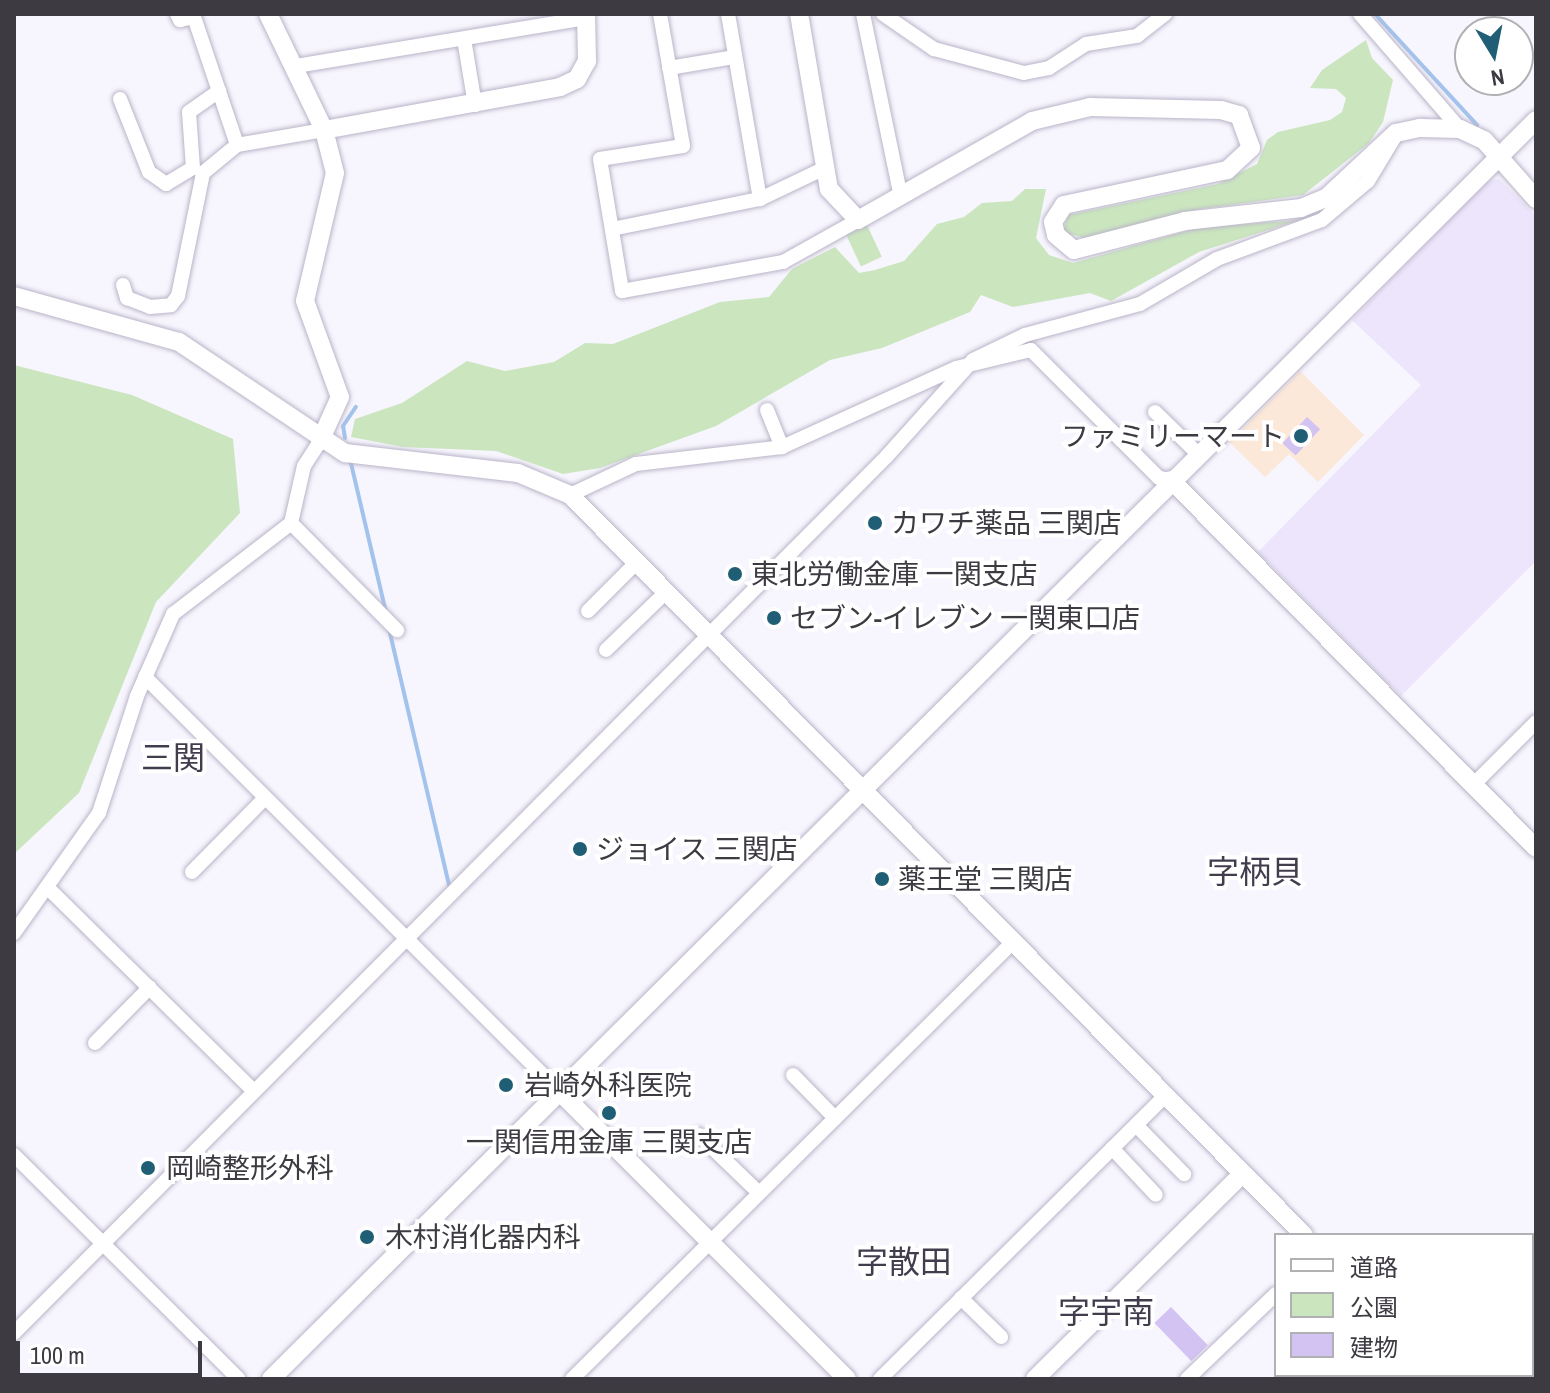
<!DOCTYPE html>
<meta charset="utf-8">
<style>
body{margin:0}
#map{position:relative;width:1550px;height:1393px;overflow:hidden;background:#f7f5fd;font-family:"Archivo Narrow","Noto Sans JP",sans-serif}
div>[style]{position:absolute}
.commercial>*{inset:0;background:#fce8d9}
.built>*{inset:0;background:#ece5fb}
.green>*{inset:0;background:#cbe6bf;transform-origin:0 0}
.stream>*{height:4px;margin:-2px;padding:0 2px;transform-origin:2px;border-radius:2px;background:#a4c3ec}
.building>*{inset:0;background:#d3c3f3;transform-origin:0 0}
.roads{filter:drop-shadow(0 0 2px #bab4c8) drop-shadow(0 0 2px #bab4c8)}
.minor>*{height:14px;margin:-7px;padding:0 7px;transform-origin:7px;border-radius:7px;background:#fff}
.tertiary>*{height:18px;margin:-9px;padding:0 9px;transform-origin:9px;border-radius:9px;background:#fff}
.dots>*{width:22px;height:22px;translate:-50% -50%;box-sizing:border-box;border:4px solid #fff;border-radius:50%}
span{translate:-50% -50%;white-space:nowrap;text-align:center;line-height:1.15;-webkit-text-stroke:8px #fff;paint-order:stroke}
.poi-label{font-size:28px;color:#3d3a42}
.right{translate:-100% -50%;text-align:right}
.left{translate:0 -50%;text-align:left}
.quarter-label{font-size:32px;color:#423d4d}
.frame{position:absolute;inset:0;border:16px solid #3d3a42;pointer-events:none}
.legend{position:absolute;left:1274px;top:1233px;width:260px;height:144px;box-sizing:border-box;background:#fff;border:2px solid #b1b0b3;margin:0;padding:10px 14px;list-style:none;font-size:24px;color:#3d3a42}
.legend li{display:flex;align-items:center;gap:16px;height:40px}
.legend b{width:40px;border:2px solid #b1b0b3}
.north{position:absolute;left:1454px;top:16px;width:80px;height:80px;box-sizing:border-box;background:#fff;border:2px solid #b1b0b3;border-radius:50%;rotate:170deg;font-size:22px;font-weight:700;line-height:32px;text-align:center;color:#3d3a42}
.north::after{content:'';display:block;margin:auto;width:28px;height:36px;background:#1f5e74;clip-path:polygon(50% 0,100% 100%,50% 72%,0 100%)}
.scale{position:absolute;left:16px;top:1341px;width:186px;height:36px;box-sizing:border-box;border:4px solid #3d3a42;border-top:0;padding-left:10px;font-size:24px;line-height:28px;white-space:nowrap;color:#3d3a42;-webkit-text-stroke:6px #fff;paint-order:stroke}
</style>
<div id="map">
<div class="commercial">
<div style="clip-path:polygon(1300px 371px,1364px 435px,1318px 482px,1289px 454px,1265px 477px,1229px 442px)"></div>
</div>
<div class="built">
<div style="clip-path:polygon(1499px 179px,1536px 216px,1536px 561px,1401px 696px,1258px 552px,1421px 385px,1352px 320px,1486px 182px)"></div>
</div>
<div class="green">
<div style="clip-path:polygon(1366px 40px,1372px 58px,1393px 80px,1383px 122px,1369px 143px,1303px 195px,1195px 210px,1084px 238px,1063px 232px,1068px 215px,1218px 184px,1257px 164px,1267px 140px,1278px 132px,1330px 120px,1342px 112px,1346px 98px,1336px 89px,1310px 88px,1322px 70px)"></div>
<div style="clip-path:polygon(1025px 189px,1046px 189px,1036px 238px,1049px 255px,1073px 263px,1197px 228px,1299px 220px,1199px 252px,1111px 301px,1090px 293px,1013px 307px,981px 295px,970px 312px,882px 348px,830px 360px,716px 426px,600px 468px,563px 474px,496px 451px,403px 447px,351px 437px,355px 419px,402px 403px,467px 361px,505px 371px,554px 362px,585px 343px,613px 344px,720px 302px,769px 297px,792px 269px,835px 247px,859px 273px,875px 270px,904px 261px,937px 224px,964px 217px,982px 203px,1012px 201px)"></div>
<div style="left:867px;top:225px;width:35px;height:23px;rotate:65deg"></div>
<div style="clip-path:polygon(14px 365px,132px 395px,233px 439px,240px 513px,156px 602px,79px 793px,14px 854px)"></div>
</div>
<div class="stream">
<div style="left:1375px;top:14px;width:151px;rotate:47.4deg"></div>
<div style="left:345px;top:438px;width:12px;rotate:-99deg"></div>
<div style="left:343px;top:426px;width:23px;rotate:-56deg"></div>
<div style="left:350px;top:459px;width:158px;rotate:76.8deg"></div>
<div style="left:389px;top:629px;width:267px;rotate:76.8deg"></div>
</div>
<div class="building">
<div style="left:1307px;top:417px;width:18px;height:36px;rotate:43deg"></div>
<div style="left:1171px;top:1307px;width:53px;height:23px;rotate:46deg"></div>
</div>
<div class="roads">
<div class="minor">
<div style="left:177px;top:14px;width:7px;rotate:63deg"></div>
<div style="left:180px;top:20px;width:14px;rotate:-12deg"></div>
<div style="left:193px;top:14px;width:138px;rotate:71.4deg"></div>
<div style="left:237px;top:145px;width:88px;rotate:-9.8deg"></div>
<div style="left:660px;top:14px;width:134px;rotate:80.1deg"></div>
<div style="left:683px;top:146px;width:84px;rotate:171.1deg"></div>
<div style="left:600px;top:159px;width:134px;rotate:80.5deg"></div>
<div style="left:622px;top:291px;width:164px;rotate:-10.2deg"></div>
<div style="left:783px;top:262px;width:86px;rotate:-29.2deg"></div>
<div style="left:728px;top:14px;width:188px;rotate:80.2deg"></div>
<div style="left:863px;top:14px;width:187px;rotate:78.3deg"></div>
<div style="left:883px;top:14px;width:62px;rotate:34.5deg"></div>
<div style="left:934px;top:49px;width:93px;rotate:14.9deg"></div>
<div style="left:1024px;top:73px;width:25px;rotate:-11deg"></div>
<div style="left:1049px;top:68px;width:44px;rotate:-33deg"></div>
<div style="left:1086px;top:44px;width:52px;rotate:-8.9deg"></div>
<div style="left:1137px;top:36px;width:36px;rotate:-38deg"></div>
<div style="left:1360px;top:14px;width:152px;rotate:49deg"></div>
<div style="left:464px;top:39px;width:67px;rotate:80.5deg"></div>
<div style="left:296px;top:66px;width:294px;rotate:-9.4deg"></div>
<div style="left:669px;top:68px;width:67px;rotate:-9.5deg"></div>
<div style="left:120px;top:99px;width:79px;rotate:68.3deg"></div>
<div style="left:149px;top:172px;width:21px;rotate:35deg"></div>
<div style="left:166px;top:184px;width:31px;rotate:-31deg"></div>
<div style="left:193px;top:168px;width:56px;rotate:-94.1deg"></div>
<div style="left:189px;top:112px;width:37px;rotate:-35deg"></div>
<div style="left:612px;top:229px;width:151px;rotate:-11.5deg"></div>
<div style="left:760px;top:199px;width:72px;rotate:-25.5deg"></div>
<div style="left:123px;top:285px;width:14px;rotate:73deg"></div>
<div style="left:127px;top:298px;width:25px;rotate:21deg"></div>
<div style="left:150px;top:307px;width:21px;rotate:-5deg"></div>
<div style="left:171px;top:305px;width:11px;rotate:-52deg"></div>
<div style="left:178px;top:296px;width:126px;rotate:-78.5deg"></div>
<div style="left:203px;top:173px;width:44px;rotate:-39.5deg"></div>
<div style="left:767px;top:410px;width:40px;rotate:68deg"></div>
<div style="left:1155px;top:412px;width:59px;rotate:44.3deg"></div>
<div style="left:570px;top:495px;width:73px;rotate:-25.2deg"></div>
<div style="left:636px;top:464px;width:147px;rotate:-6.6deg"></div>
<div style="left:782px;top:447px;width:191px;rotate:-24.4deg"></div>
<div style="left:956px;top:368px;width:77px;rotate:-13.5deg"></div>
<div style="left:1031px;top:350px;width:181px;rotate:45deg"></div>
<div style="left:1159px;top:478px;width:12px;rotate:9deg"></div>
<div style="left:291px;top:523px;width:151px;rotate:45.3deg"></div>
<div style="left:588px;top:611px;width:71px;rotate:-45deg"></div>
<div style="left:606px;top:650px;width:85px;rotate:-44deg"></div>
<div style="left:145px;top:677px;width:587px;rotate:45deg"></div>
<div style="left:1473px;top:785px;width:89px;rotate:-45deg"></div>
<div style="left:192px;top:872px;width:104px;rotate:-45.4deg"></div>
<div style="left:48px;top:888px;width:289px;rotate:44.6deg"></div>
<div style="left:14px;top:933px;width:147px;rotate:-54.7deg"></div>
<div style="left:99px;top:813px;width:123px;rotate:-72deg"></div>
<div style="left:137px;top:696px;width:90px;rotate:-66.3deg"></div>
<div style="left:173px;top:614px;width:149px;rotate:-37.6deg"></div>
<div style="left:291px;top:523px;width:58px;rotate:-77.2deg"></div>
<div style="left:304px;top:466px;width:30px;rotate:-57deg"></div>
<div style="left:95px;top:1043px;width:78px;rotate:-45.5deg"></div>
<div style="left:793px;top:1075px;width:60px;rotate:45.7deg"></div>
<div style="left:1136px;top:1125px;width:69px;rotate:45.6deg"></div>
<div style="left:699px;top:1135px;width:83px;rotate:44deg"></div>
<div style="left:1112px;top:1148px;width:64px;rotate:46.9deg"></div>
<div style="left:14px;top:1155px;width:317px;rotate:44.9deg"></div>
<div style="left:961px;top:1298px;width:56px;rotate:44.3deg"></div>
<div style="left:14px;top:1333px;width:1237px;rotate:-45.13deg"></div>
<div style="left:887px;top:456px;width:129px;rotate:-48.1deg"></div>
<div style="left:973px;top:360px;width:58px;rotate:-25.7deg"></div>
<div style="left:1025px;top:335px;width:119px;rotate:-15.1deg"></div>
<div style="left:1140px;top:304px;width:89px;rotate:-30.3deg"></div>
<div style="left:1217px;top:259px;width:112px;rotate:-20.4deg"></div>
<div style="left:1322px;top:220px;width:60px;rotate:-40.3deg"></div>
<div style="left:1368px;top:181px;width:50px;rotate:-58.8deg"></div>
<div style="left:572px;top:1379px;width:619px;rotate:-44.74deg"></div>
<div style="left:880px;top:1379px;width:402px;rotate:-44.8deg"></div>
<div style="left:1187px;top:1379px;width:123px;rotate:-43.7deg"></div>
</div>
<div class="tertiary">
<div style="left:268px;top:14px;width:129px;rotate:64.2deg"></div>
<div style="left:324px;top:130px;width:44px;rotate:75.7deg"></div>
<div style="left:335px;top:173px;width:131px;rotate:103.2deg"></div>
<div style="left:305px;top:301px;width:102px;rotate:70deg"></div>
<div style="left:340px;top:397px;width:48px;rotate:114.4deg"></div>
<div style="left:799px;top:14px;width:178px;rotate:80.3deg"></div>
<div style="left:829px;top:189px;width:42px;rotate:46.9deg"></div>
<div style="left:858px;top:220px;width:200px;rotate:-29.6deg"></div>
<div style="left:1032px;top:121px;width:60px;rotate:-13.6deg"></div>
<div style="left:1090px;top:107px;width:131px;rotate:1.3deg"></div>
<div style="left:1221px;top:110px;width:19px;rotate:16deg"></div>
<div style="left:1239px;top:115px;width:35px;rotate:70deg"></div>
<div style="left:1251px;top:148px;width:33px;rotate:137deg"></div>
<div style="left:1227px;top:170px;width:167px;rotate:167.9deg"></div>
<div style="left:1064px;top:205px;width:20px;rotate:123deg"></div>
<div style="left:1053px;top:222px;width:13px;rotate:77deg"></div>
<div style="left:1056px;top:235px;width:23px;rotate:40deg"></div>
<div style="left:1074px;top:250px;width:115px;rotate:-14.6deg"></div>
<div style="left:1185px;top:221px;width:117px;rotate:-6.4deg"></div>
<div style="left:1301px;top:208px;width:27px;rotate:-22deg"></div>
<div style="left:1326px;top:198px;width:96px;rotate:-42.9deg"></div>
<div style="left:1396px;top:133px;width:25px;rotate:-12deg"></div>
<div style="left:1420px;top:128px;width:40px;rotate:1.4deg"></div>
<div style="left:1460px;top:129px;width:26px;rotate:25deg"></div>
<div style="left:1484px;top:140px;width:79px;rotate:48.6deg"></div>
<div style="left:324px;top:130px;width:240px;rotate:-10.3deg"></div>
<div style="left:560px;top:87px;width:19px;rotate:-25deg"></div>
<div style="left:577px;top:79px;width:21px;rotate:-61deg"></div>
<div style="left:587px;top:61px;width:47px;rotate:-91.2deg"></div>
<div style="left:14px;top:296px;width:171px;rotate:15.6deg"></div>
<div style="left:179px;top:342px;width:200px;rotate:33.8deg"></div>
<div style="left:345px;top:453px;width:174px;rotate:6.6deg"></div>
<div style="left:518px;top:473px;width:56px;rotate:22.9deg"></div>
<div style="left:570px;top:495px;width:1042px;rotate:45.23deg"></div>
<div style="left:1171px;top:480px;width:518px;rotate:45.23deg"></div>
<div style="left:560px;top:1092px;width:406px;rotate:45deg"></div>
<div style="left:1532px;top:1354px;width:6px;rotate:-51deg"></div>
<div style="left:1445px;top:1375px;width:6px;rotate:45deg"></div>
<div style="left:271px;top:1379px;width:1785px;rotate:-44.86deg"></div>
<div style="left:1035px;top:1379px;width:291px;rotate:-44.7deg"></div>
<div style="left:1507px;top:1379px;width:6px;rotate:-45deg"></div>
</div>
</div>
<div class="dots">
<div style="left:1301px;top:436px;background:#1f5e74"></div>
<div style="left:875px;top:523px;background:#1f5e74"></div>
<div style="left:735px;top:574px;background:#1f5e74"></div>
<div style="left:774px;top:618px;background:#1f5e74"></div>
<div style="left:580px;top:849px;background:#1f5e74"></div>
<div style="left:882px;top:879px;background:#1f5e74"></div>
<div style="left:506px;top:1085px;background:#1f5e74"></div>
<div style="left:609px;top:1113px;background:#1f5e74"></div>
<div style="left:148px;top:1168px;background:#1f5e74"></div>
<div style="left:367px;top:1237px;background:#1f5e74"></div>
</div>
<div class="poi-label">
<span class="right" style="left:1285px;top:436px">ファミリーマート</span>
<span class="left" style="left:891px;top:523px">カワチ薬品 三関店</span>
<span class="left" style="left:751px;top:574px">東北労働金庫 一関支店</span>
<span class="left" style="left:790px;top:618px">セブン-イレブン 一関東口店</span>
<span class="left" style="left:596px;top:849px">ジョイス 三関店</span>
<span class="left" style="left:898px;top:879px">薬王堂 三関店</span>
<span class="left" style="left:524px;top:1085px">岩崎外科医院</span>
<span style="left:609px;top:1142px">一関信用金庫 三関支店</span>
<span class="left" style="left:166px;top:1168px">岡崎整形外科</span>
<span class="left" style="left:385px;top:1237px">木村消化器内科</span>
</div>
<div class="quarter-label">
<span style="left:173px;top:758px">三関</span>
<span style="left:1255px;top:872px">字柄貝</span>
<span style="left:904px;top:1262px">字散田</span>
<span style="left:1106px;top:1312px">字宇南</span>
</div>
<div class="frame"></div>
<ul class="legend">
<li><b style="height:10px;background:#fff"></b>道路</li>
<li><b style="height:22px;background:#cbe6bf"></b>公園</li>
<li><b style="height:22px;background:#d3c3f3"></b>建物</li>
</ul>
<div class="north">N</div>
<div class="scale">100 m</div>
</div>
